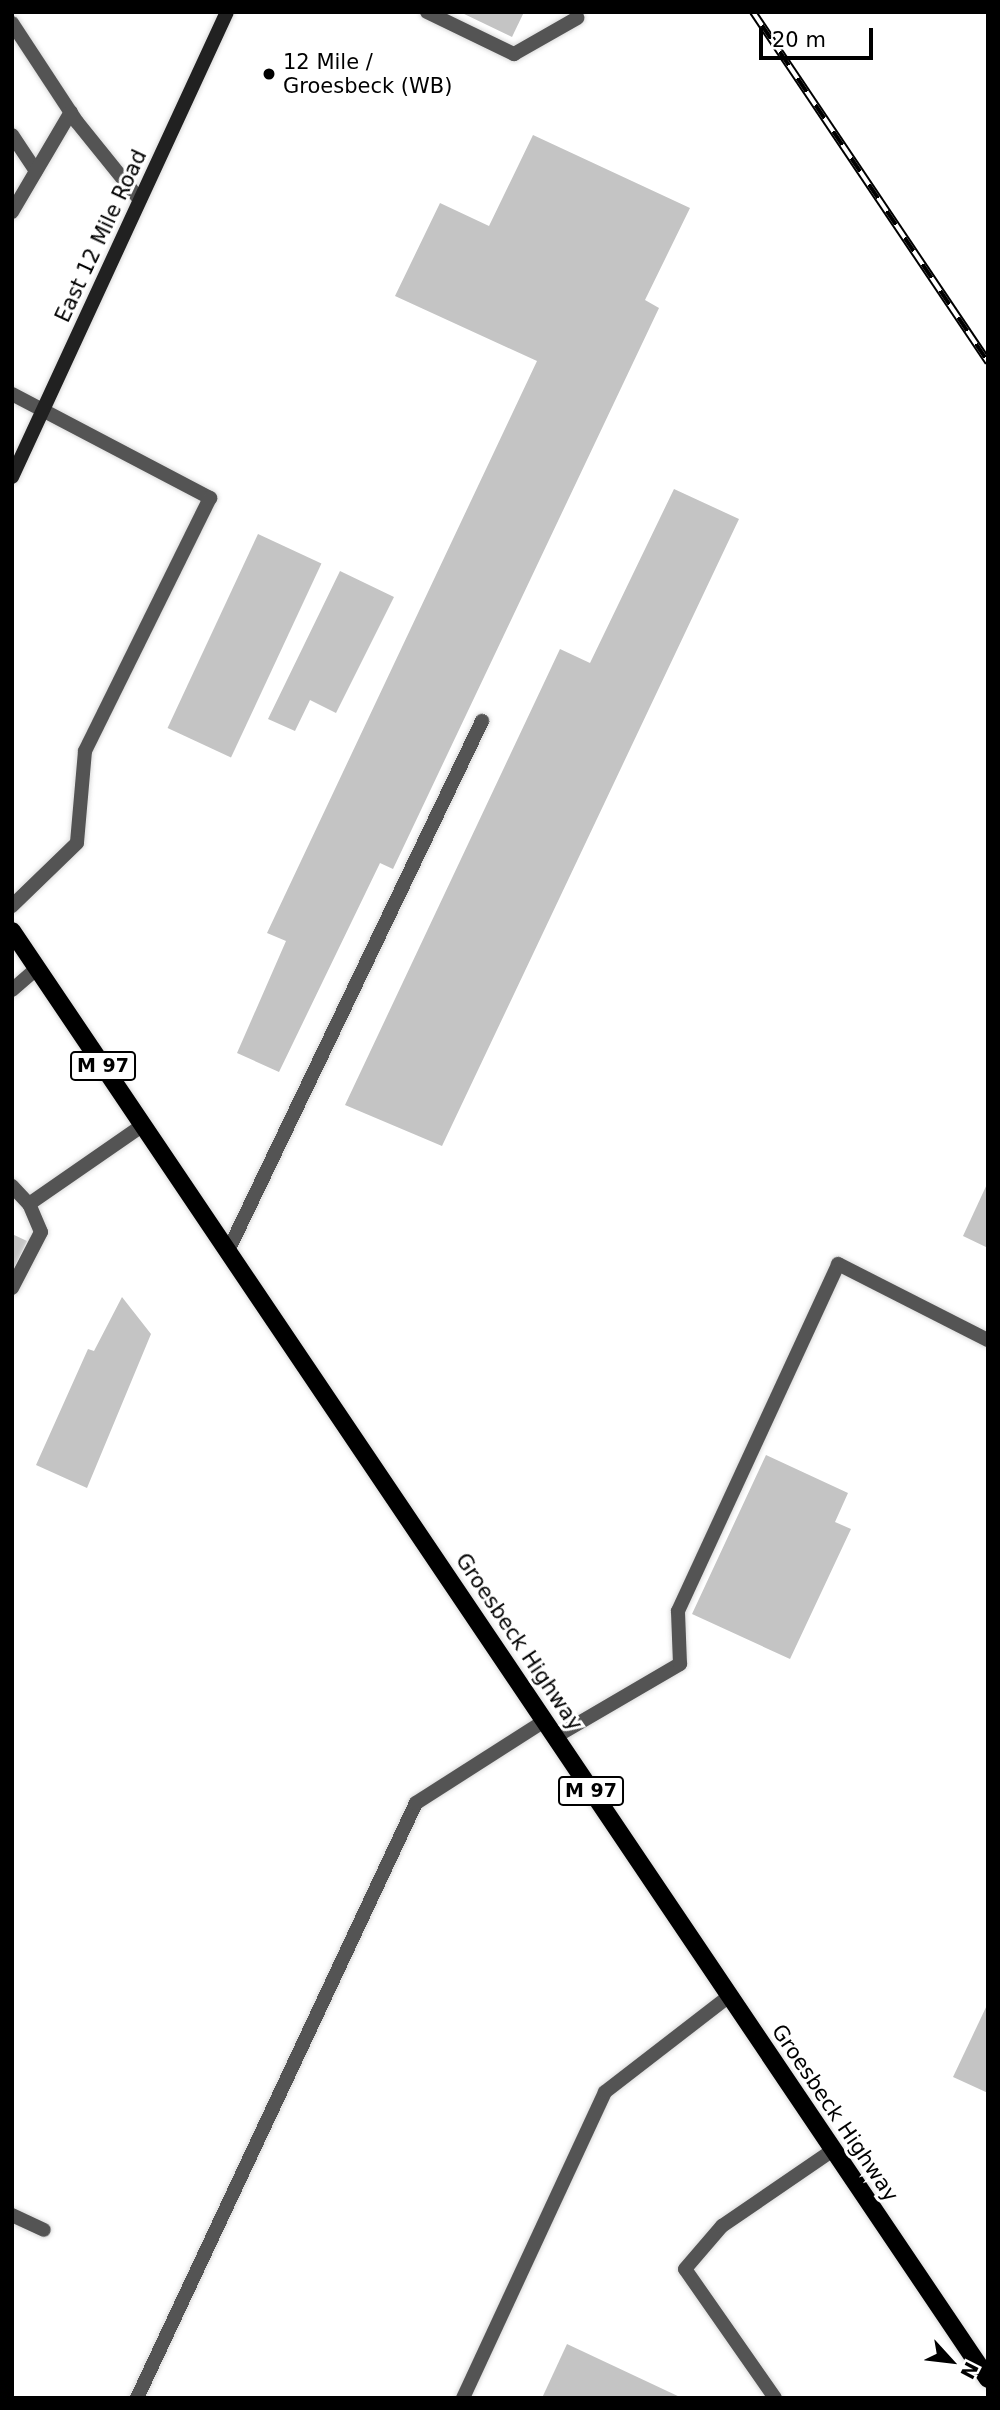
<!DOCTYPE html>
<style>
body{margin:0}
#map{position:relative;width:1000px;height:2410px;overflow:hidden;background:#fff;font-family:"DejaVu Sans",sans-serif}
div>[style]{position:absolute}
.building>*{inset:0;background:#c4c4c4;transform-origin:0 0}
.roads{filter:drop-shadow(0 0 2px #dbdbdb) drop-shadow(0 0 2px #dbdbdb)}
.service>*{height:14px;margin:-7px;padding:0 7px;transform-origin:7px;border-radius:7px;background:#545454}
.secondary>*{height:14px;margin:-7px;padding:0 7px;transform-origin:7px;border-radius:7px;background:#212121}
.primary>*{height:18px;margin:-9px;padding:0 9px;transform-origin:9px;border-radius:9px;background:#000}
.rail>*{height:8px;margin-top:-4px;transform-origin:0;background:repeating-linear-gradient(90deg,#fff 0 16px,#000 0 32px);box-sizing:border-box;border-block:2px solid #000}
.dots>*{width:19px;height:19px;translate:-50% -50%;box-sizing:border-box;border:4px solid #fff;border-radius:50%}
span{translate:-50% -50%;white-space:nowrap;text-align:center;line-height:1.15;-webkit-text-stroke:6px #fff;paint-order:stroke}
.shield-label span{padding:2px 5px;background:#fff;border:2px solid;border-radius:5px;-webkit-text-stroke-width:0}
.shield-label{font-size:19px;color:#000;font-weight:700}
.poi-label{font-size:21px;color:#000}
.left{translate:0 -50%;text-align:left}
.street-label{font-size:21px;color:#000}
.frame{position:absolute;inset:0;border:14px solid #000;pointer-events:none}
.north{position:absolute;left:916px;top:2326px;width:70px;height:70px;-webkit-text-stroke:5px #fff;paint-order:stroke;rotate:117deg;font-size:19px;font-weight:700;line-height:28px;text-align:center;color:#000}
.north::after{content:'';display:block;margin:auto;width:24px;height:32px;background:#000;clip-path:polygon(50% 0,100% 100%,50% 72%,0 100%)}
.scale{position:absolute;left:759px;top:28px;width:114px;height:32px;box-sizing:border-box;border:4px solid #000;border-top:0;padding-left:9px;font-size:21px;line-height:24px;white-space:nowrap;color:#000;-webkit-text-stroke:5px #fff;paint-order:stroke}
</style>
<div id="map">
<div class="building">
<div style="clip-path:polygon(460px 12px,524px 12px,512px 37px)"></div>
<div style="clip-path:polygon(533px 135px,690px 208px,645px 300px,659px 308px,393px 869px,380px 863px,279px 1072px,237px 1053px,286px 941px,267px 933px,537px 361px,395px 296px,440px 203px,489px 226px)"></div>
<div style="clip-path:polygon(674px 489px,739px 519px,442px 1146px,345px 1105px,560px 649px,590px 663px)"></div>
<div style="left:258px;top:534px;width:70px;height:214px;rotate:25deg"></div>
<div style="clip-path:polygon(340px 571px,394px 597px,336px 713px,310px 700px,295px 731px,268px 719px)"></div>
<div style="clip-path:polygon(988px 1182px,988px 1248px,963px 1236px)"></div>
<div style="clip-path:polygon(12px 1234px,27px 1241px,12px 1272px)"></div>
<div style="clip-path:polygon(122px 1297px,151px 1334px,87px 1488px,36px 1465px,88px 1349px,94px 1351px)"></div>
<div style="clip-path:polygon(766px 1455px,848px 1493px,835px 1522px,851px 1529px,790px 1659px,692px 1614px)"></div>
<div style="clip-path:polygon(988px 2003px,988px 2093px,953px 2077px)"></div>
<div style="clip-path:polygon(567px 2344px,682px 2398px,542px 2398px)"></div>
</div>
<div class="roads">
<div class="service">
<div style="left:427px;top:12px;width:97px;rotate:25.8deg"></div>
<div style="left:514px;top:54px;width:73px;rotate:-29.7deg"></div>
<div style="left:12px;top:23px;width:118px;rotate:56.7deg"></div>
<div style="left:77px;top:122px;width:100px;rotate:51.1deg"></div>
<div style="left:12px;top:135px;width:43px;rotate:56.3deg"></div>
<div style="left:12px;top:212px;width:116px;rotate:-59.5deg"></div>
<div style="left:12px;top:394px;width:224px;rotate:27.7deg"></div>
<div style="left:210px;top:498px;width:282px;rotate:116.3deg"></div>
<div style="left:85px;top:751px;width:92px;rotate:95deg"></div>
<div style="left:77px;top:843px;width:91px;rotate:135.9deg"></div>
<div style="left:12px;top:990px;width:33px;rotate:-41deg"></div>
<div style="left:12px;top:1186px;width:25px;rotate:47deg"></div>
<div style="left:29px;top:1204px;width:139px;rotate:-34.7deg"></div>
<div style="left:228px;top:1251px;width:588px;rotate:-64.39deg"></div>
<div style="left:12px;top:1288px;width:63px;rotate:-62.6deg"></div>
<div style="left:41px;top:1232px;width:30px;rotate:-113deg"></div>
<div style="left:555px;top:1737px;width:145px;rotate:-30.3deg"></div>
<div style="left:680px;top:1664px;width:53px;rotate:-92.2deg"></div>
<div style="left:678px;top:1611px;width:382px;rotate:-65.2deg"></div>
<div style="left:838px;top:1264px;width:168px;rotate:26.9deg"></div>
<div style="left:12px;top:2215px;width:35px;rotate:25deg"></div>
<div style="left:137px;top:2398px;width:657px;rotate:-64.88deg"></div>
<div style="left:416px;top:1803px;width:152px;rotate:-32.6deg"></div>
<div style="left:463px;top:2398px;width:337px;rotate:-65.1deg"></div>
<div style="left:605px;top:2092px;width:157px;rotate:-37.7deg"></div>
<div style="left:775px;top:2398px;width:157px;rotate:-124.9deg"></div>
<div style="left:685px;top:2269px;width:57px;rotate:-49.3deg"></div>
<div style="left:722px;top:2226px;width:135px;rotate:-34.4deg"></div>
</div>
<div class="secondary">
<div style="left:12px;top:477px;width:512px;rotate:-65.19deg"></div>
</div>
<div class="primary">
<div style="left:12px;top:931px;width:1746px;rotate:56.02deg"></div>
</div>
</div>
<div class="rail">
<div style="left:753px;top:12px;width:422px;rotate:56.1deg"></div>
</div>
<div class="dots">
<div style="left:269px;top:74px;background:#000"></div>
</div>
<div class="shield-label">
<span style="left:103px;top:1066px">M 97</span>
<span style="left:591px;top:1791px">M 97</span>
</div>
<div class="poi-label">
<span class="left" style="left:283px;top:74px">12 Mile /<br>Groesbeck (WB)</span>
</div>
<div class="street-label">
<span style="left:101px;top:236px;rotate:-65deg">East 12 Mile Road</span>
<span style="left:519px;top:1642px;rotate:56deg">Groesbeck Highway</span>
<span style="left:835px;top:2113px;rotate:56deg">Groesbeck Highway</span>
</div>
<div class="frame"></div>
<div class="north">N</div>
<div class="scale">20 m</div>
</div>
